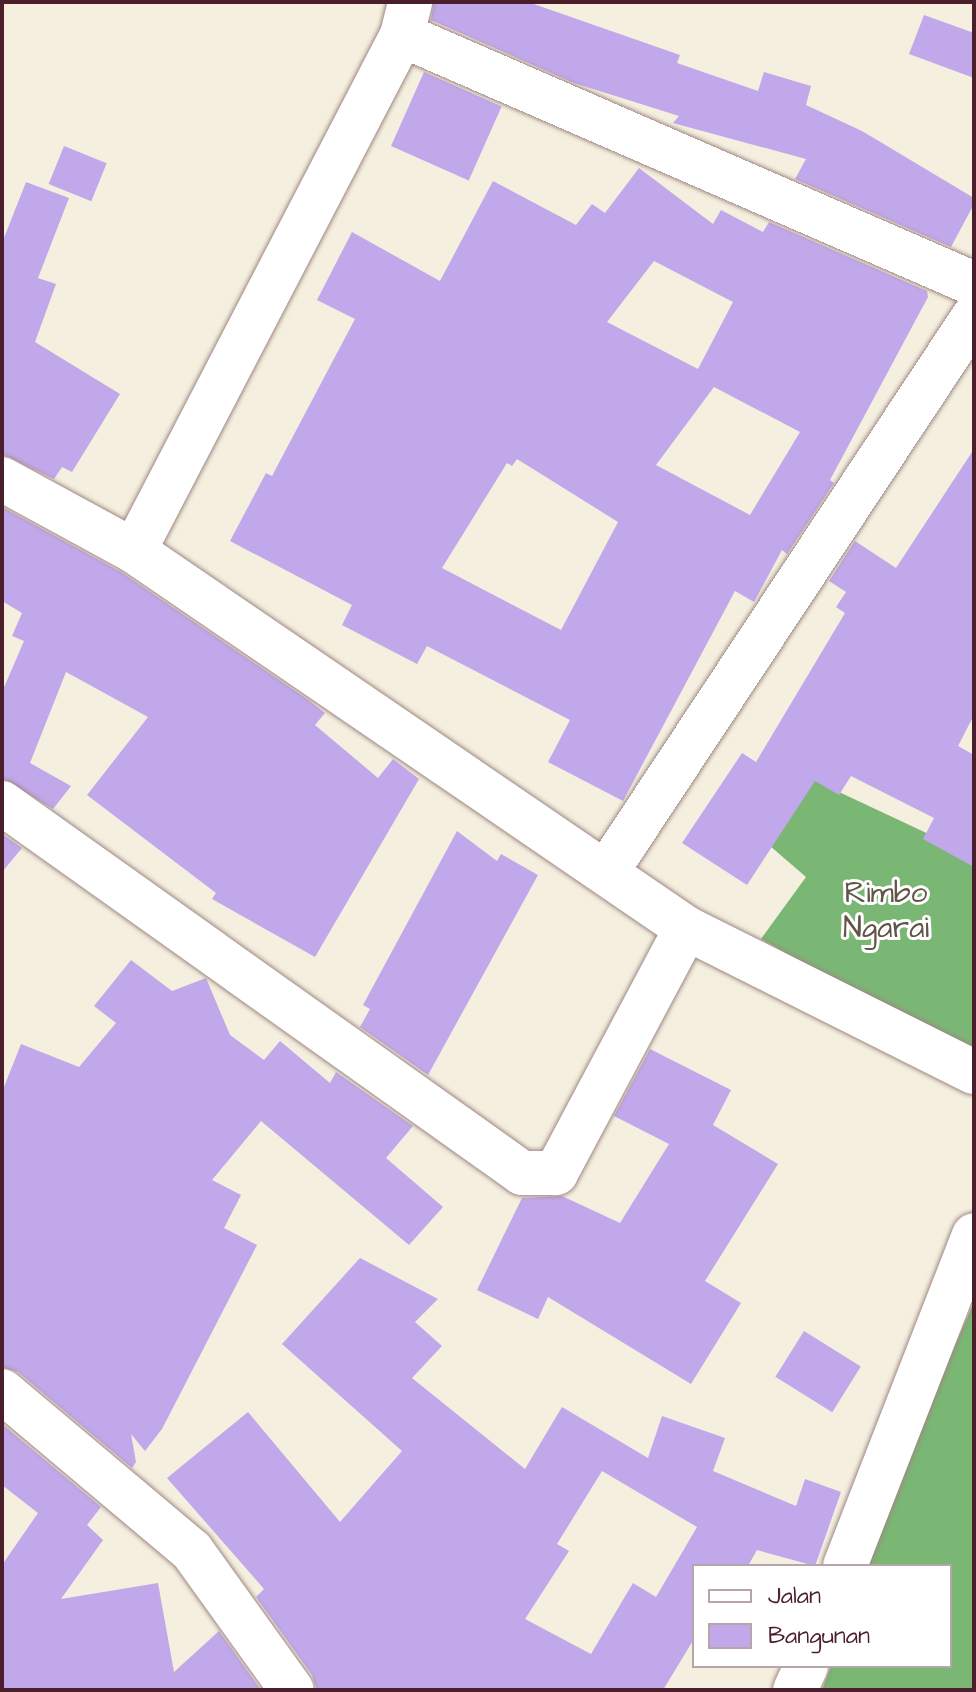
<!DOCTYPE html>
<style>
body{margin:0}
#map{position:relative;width:976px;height:1692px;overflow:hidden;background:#f4efde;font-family:"Architects Daughter",sans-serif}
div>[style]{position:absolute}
.forest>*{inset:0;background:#7ab674}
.building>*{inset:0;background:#c1a8ea;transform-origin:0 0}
.roads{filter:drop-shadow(0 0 2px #9f8784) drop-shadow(0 0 2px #9f8784)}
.minor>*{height:44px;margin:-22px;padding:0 22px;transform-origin:22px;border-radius:22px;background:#fff}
span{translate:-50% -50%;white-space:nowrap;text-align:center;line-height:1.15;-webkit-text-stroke:6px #fff;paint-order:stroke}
.park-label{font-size:30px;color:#625547}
.frame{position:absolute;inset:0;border:4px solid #4a1f2b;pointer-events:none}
.legend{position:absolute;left:692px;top:1564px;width:260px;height:104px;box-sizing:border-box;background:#fff;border:2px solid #b7a5aa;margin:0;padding:10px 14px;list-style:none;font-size:24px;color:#4a1f2b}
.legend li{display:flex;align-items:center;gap:16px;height:40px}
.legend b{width:40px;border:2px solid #b7a5aa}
</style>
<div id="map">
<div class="forest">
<div style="clip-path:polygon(807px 777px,935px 837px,974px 778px,974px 1059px,761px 939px,806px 877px,762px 839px)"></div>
<div style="clip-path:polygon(974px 1302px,974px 1690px,822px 1690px,831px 1666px,950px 1666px,950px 1566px,858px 1566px)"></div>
</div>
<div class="building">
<div style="clip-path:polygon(434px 2px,528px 2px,680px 55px,677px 63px,758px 91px,764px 72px,811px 86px,806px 105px,862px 131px,974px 198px,974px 204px,951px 247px,795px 179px,806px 159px,673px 123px,679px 116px,574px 83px,431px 20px)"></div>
<div style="clip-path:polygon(924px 15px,974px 33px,974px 78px,909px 54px)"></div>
<div style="left:424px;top:72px;width:85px;height:81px;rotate:24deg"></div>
<div style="left:64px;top:146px;width:46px;height:41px;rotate:22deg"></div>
<div style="clip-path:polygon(evenodd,639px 168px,713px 224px,721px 210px,763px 232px,769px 222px,927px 291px,928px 297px,830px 480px,834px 483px,787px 554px,782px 550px,754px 602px,735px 591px,623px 801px,548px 762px,570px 720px,427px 646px,417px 664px,342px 625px,352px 605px,230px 541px,266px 473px,272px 476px,355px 319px,317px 300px,352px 232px,440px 281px,493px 181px,576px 225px,592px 204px,605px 213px,639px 168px,654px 261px,733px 302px,698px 369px,607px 322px,654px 261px,639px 168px,714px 387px,800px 432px,750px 515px,656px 465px,714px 387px,639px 168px,517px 459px,618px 522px,561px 630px,442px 568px,507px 463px,512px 466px,517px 459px)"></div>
<div style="clip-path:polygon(26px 182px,69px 198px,38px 278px,56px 284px,35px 342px,120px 394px,72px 472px,62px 467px,54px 479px,2px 454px,2px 243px)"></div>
<div style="clip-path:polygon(974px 449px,974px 715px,958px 746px,974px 755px,974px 867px,923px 839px,934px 818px,851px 776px,839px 795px,815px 781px,747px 885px,682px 843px,742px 753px,756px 762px,845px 613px,836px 607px,846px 592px,829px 581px,855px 541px,896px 568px)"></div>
<div style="clip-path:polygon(2px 507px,121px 572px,307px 699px,325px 713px,315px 725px,378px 778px,393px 759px,419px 779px,315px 957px,212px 899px,216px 893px,87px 795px,148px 717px,66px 672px,30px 763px,71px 786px,53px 809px,2px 778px,2px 692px,24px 641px,12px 636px,22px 613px,2px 601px)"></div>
<div style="clip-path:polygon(457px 831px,497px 861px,501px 854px,538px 875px,428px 1075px,360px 1027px,370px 1009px,363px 1005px)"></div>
<div style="clip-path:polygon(2px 834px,22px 848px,2px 872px)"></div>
<div style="clip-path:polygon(131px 960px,172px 991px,206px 978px,230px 1035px,264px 1060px,280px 1041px,330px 1083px,336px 1072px,413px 1126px,386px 1158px,443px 1207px,409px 1245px,261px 1121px,212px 1180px,241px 1195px,224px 1228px,257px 1245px,162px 1429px,145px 1451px,131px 1434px,136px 1462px,132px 1468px,18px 1372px,2px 1367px,2px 1092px,21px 1044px,79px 1067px,116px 1023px,94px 1006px)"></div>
<div style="clip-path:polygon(650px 1049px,731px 1090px,713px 1125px,778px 1164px,705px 1281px,741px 1303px,691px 1384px,548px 1297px,538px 1319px,477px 1290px,522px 1198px,562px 1196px,620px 1223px,669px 1144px,614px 1116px)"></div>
<div style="clip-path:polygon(evenodd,360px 1258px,438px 1299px,415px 1322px,442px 1346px,412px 1378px,525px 1469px,562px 1407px,648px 1458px,662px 1416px,725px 1438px,713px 1471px,796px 1506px,805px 1479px,841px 1492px,815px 1566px,757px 1550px,748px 1566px,694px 1566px,694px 1639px,663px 1690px,317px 1690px,312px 1675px,256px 1597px,264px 1589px,167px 1478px,248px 1412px,340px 1522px,402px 1451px,282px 1344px,360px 1258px,602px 1471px,697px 1527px,656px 1597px,633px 1583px,591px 1654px,525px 1619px,569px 1551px,557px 1544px,602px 1471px)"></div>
<div style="left:804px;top:1331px;width:67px;height:54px;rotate:32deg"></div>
<div style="clip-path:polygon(2px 1424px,101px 1507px,87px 1525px,103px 1540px,61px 1599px,158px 1583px,174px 1672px,219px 1631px,261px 1690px,2px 1690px,2px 1565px,38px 1513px,2px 1485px)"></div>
</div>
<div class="roads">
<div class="minor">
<div style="left:402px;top:35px;width:624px;rotate:23.52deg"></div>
<div style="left:2px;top:479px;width:150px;rotate:28.6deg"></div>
<div style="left:134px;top:551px;width:668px;rotate:34.33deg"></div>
<div style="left:686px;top:928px;width:322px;rotate:26.6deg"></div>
<div style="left:134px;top:551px;width:581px;rotate:-62.55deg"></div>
<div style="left:402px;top:35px;width:34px;rotate:-76deg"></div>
<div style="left:2px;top:803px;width:638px;rotate:35.43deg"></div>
<div style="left:522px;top:1173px;width:34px"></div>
<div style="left:556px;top:1173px;width:277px;rotate:-62deg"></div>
<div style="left:607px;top:871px;width:665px;rotate:-56.52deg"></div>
<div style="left:2px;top:1391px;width:248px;rotate:40.1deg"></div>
<div style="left:192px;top:1551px;width:171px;rotate:54.3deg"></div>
<div style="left:845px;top:1566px;width:355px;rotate:-68.7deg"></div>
<div style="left:795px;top:1690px;width:26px;rotate:-65deg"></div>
</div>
</div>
<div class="park-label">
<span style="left:886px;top:910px">Rimbo<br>Ngarai</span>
</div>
<div class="frame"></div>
<ul class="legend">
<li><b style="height:10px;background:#fff"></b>Jalan</li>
<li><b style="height:22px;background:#c1a8ea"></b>Bangunan</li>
</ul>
</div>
